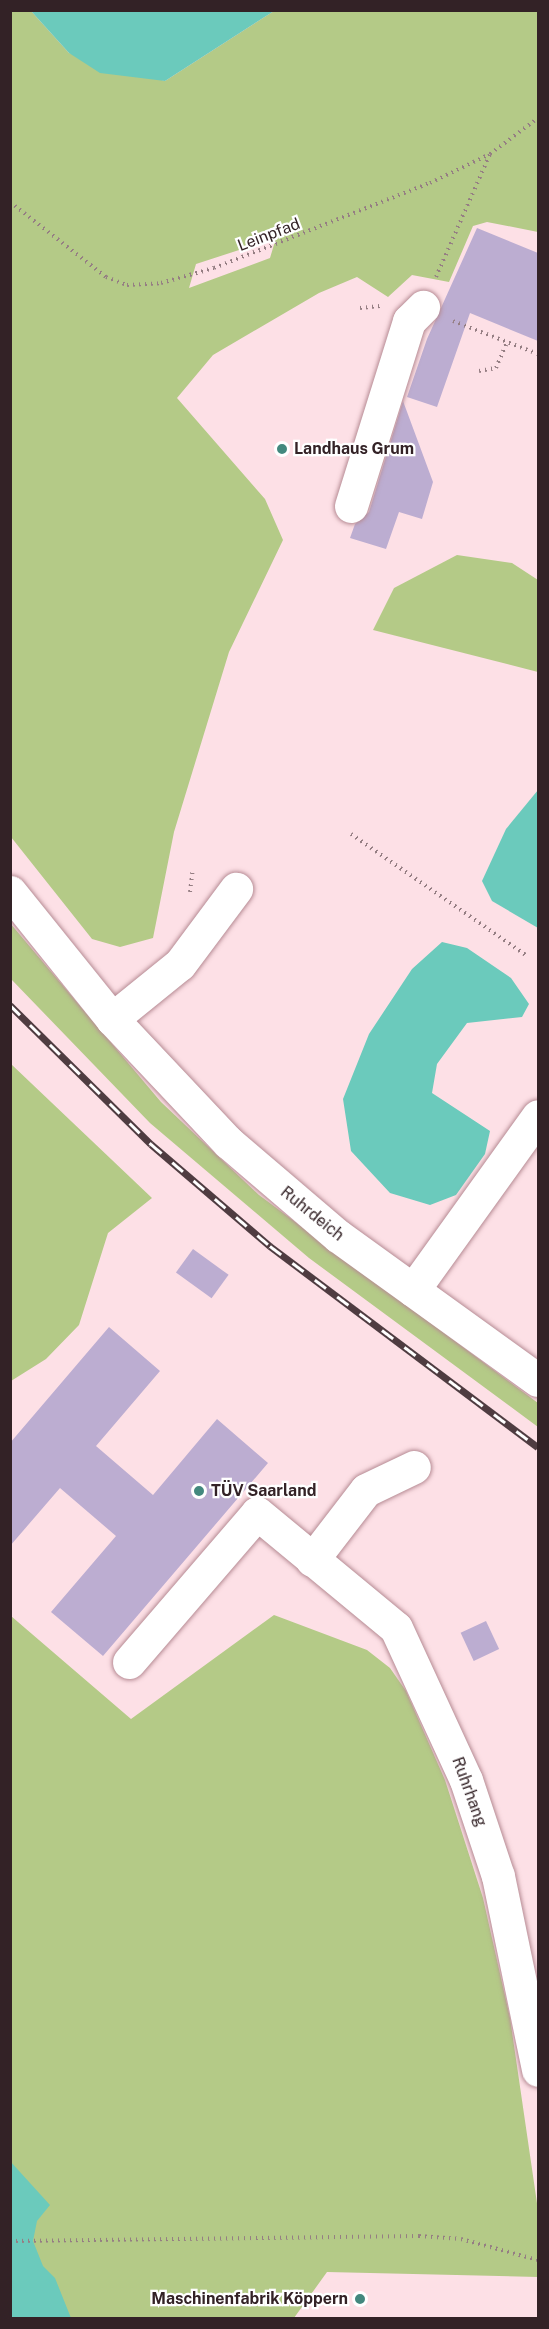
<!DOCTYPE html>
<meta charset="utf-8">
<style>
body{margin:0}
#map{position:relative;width:549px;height:2329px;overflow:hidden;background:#fde0e6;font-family:"Public Sans",sans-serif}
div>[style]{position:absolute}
.green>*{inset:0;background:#b4ca87}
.water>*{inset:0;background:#6bcabc}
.building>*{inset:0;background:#bcadd1;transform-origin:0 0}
.path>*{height:4px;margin-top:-2px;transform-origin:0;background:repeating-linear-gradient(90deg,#957e83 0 1.5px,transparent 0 6px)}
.roads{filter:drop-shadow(0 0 2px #b68b94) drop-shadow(0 0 2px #b68b94)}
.minor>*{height:33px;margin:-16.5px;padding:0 16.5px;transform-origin:16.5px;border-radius:16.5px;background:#fff}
.rail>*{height:7px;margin-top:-3.5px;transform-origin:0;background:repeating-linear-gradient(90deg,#fff 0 14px,#4f3c41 0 28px);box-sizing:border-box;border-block:2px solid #4f3c41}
.dots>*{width:16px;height:16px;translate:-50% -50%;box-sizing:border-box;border:3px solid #fff;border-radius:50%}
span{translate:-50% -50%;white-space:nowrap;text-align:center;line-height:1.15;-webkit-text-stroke:4.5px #fff;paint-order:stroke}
.street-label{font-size:16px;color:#332226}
.poi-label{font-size:16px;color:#332226;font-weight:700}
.left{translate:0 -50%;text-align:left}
.right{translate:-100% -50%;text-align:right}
.frame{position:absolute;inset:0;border:12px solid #332226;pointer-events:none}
</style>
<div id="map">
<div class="green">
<div style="clip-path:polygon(evenodd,11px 11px,31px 11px,69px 53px,165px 81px,274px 11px,538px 11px,538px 232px,487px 222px,473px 226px,449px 282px,412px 275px,388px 297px,357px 277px,319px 293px,213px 355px,177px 398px,265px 499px,283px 540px,229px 652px,174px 832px,153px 938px,120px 947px,92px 939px,11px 837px,11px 11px,276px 238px,270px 258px,189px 288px,196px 264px,276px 238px)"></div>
<div style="clip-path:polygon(457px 555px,512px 563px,538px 580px,538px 672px,373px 630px,394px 588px)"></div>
<div style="clip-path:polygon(10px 923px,161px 1102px,259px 1195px,538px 1403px,538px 1427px,309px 1258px,150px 1123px,11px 979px)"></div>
<div style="clip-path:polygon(11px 1064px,152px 1198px,108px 1233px,79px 1325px,46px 1359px,11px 1381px)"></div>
<div style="clip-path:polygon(274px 1615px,367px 1650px,390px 1668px,406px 1691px,445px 1780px,483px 1898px,510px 2018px,538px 2210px,538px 2277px,327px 2272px,294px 2318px,11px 2318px,11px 1616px,131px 1719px)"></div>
</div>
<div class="water">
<div style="clip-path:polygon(31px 11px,274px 11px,165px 81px,100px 73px,69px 53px)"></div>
<div style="clip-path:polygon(538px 790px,538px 928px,492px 901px,482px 881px,506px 829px)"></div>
<div style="clip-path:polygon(442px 942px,467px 948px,511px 978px,529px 1004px,522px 1017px,467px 1023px,437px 1064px,432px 1093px,490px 1131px,485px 1154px,456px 1195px,430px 1205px,390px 1193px,351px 1151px,343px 1099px,369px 1034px,412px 969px)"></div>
<div style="clip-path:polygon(10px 2161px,50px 2205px,37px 2221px,33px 2241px,43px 2266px,55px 2278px,71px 2318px,11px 2318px)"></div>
</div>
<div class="building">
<div style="clip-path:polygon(477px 228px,538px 253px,538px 341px,470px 313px,437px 407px,407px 397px,427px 339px)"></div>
<div style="clip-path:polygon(403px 401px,433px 482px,422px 519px,399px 512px,386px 549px,350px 538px,355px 524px,369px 512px)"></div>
<div style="left:193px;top:1249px;width:44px;height:29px;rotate:36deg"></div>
<div style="clip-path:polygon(109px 1327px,160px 1371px,96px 1446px,153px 1495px,217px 1419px,268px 1463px,103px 1656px,51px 1612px,116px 1536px,60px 1488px,10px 1546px,10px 1443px)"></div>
<div style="left:486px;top:1621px;width:31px;height:28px;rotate:65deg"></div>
</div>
<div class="path">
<div style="left:10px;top:202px;width:122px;rotate:38deg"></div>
<div style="left:106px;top:277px;width:22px;rotate:21deg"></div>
<div style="left:127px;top:285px;width:34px;rotate:-3deg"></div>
<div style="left:161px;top:283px;width:55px;rotate:-15.8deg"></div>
<div style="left:214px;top:268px;width:232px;rotate:-21.5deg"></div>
<div style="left:430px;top:183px;width:67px;rotate:-25.8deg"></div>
<div style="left:490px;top:154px;width:60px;rotate:-36.9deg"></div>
<div style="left:436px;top:277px;width:134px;rotate:-66.3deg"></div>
<div style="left:360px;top:308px;width:20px;rotate:-6deg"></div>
<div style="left:453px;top:321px;width:91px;rotate:21.2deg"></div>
<div style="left:479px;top:371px;width:17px;rotate:-10deg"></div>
<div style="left:496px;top:368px;width:28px;rotate:-67deg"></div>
<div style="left:351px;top:834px;width:213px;rotate:34.7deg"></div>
<div style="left:190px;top:892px;width:23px;rotate:-83deg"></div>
<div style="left:10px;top:2241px;width:409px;rotate:-0.7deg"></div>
<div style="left:419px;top:2236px;width:42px;rotate:4.1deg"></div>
<div style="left:461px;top:2239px;width:80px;rotate:15.3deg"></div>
</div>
<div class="roads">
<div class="minor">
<div style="left:351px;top:506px;width:194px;rotate:-72.6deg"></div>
<div style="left:409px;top:321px;width:20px;rotate:-45deg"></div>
<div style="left:10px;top:892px;width:163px;rotate:51.2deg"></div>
<div style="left:112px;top:1019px;width:170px;rotate:46.7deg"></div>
<div style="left:229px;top:1143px;width:143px;rotate:40.5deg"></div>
<div style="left:338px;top:1236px;width:246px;rotate:35.8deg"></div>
<div style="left:112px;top:1019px;width:87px;rotate:-39deg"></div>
<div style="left:180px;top:964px;width:94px;rotate:-53.3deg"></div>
<div style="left:413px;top:1290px;width:214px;rotate:-54.3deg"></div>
<div style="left:312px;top:1560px;width:88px;rotate:-52.4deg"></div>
<div style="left:366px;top:1490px;width:53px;rotate:-25.6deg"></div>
<div style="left:129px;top:1662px;width:196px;rotate:-49.3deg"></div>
<div style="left:257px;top:1513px;width:180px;rotate:39.6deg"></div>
<div style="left:396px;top:1628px;width:167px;rotate:65.3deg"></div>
<div style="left:466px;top:1780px;width:101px;rotate:71.6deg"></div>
<div style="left:498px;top:1876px;width:198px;rotate:78.3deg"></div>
</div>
</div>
<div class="rail">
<div style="left:10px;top:1005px;width:198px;rotate:44.6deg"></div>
<div style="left:151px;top:1144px;width:157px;rotate:40.6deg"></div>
<div style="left:270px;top:1246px;width:335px;rotate:36.9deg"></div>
</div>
<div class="dots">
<div style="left:282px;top:449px;background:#43887e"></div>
<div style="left:199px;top:1491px;background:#43887e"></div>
<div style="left:360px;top:2299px;background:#43887e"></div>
</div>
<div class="street-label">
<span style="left:269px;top:235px;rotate:-21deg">Leinpfad</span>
<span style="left:312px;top:1214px;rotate:39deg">Ruhrdeich</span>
<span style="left:469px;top:1792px;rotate:70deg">Ruhrhang</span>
</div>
<div class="poi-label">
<span class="left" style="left:294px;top:449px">Landhaus Grum</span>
<span class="left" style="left:211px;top:1491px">TÜV Saarland</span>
<span class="right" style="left:348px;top:2299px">Maschinenfabrik Köppern</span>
</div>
<div class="frame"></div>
</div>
